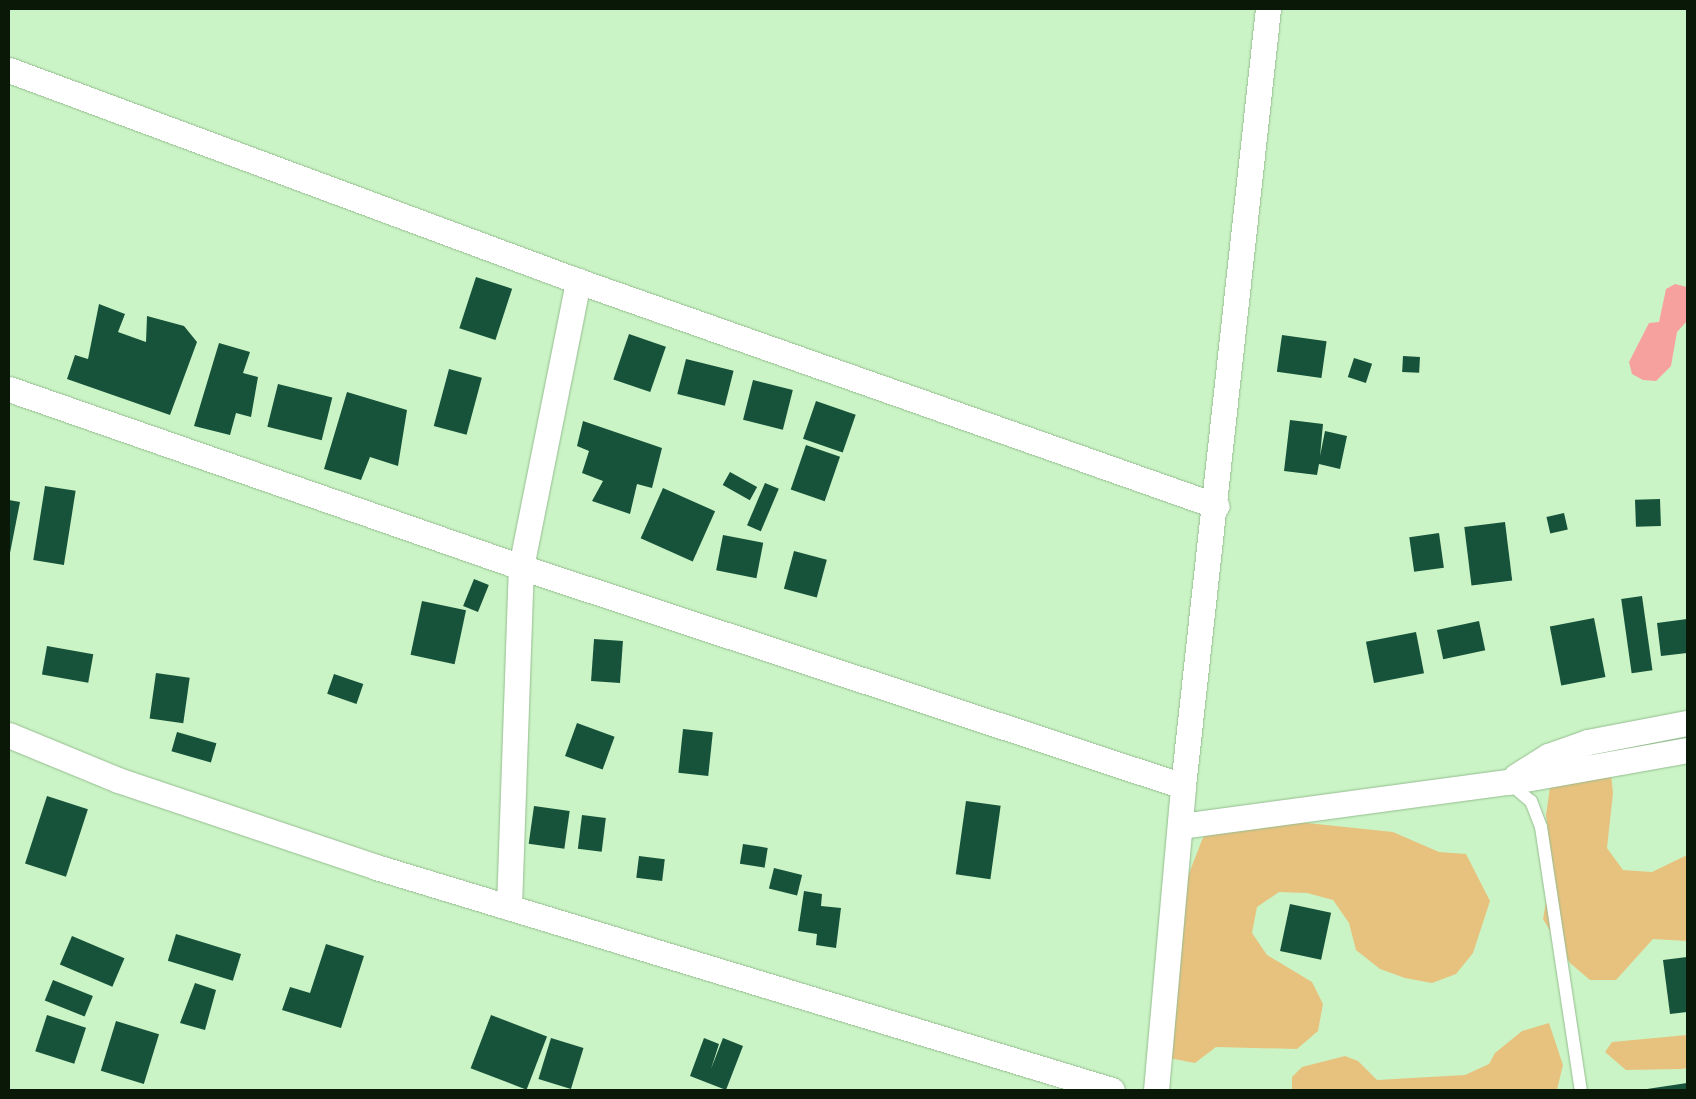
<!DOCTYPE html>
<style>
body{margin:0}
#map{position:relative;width:1696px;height:1099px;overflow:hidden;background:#cbf4c6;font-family:"DM Sans",sans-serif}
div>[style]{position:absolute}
.green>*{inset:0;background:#e7c27f}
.water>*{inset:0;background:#f7a19e}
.building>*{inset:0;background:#16533a;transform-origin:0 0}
.roads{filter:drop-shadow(0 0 1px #95bc90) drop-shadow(0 0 1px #95bc90)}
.service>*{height:12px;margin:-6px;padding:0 6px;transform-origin:6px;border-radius:6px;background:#fff}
.minor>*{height:25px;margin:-12.5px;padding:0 12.5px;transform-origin:12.5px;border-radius:12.5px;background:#fff}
span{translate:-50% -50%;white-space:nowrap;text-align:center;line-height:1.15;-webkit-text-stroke:5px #cbf4c6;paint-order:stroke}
.frame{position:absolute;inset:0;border:10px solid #0a1808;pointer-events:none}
</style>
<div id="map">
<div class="green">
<div style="clip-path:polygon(1587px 750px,1610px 765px,1613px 793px,1607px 848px,1623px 870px,1652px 872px,1687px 855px,1687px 941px,1653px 939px,1616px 980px,1590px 980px,1570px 963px,1543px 919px,1552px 868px,1546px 815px,1550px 787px)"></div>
<div style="clip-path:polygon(1288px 821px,1393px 832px,1439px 852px,1466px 854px,1490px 901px,1473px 953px,1456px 974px,1432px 983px,1405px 978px,1380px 969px,1356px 950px,1349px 923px,1333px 900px,1307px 893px,1279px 892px,1257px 907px,1252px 933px,1267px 955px,1312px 982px,1323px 1004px,1318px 1031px,1297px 1049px,1216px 1047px,1195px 1063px,1169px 1058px,1181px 894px,1202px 840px,1209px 827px)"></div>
<div style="clip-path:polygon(1549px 1023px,1563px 1065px,1557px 1090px,1292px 1090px,1292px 1077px,1302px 1067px,1345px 1056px,1358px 1061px,1377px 1080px,1465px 1075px,1489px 1064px,1495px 1053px,1522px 1031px)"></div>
<div style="clip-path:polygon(1687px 1035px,1687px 1068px,1682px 1069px,1626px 1070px,1605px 1052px,1612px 1042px)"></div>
</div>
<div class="water">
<div style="clip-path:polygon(1675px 284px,1687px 287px,1687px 321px,1677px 332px,1671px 366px,1656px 381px,1643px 380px,1632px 374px,1629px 362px,1649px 323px,1659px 322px,1666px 289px)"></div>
</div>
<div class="building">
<div style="left:476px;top:277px;width:38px;height:54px;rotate:18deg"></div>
<div style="clip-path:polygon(99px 304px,125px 314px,118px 332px,146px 342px,147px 316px,184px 326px,197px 342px,170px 415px,67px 379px,75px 355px,88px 359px)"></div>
<div style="left:629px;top:334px;width:39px;height:48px;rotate:19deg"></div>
<div style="left:1282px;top:335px;width:45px;height:37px;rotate:8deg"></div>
<div style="clip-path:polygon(219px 343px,250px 352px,243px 373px,258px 377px,251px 417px,236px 413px,230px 435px,194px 426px)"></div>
<div style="left:1403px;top:356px;width:17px;height:16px;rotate:3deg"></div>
<div style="left:1354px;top:358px;width:19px;height:20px;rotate:18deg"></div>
<div style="left:686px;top:359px;width:49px;height:36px;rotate:14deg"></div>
<div style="left:449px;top:369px;width:34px;height:59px;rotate:15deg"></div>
<div style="left:753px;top:380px;width:41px;height:41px;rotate:14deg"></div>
<div style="left:278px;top:384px;width:56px;height:44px;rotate:14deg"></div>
<div style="clip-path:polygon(347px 392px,407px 410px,398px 466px,370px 457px,361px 480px,324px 469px)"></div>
<div style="left:816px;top:401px;width:42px;height:40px;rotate:19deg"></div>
<div style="clip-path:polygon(1290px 420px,1323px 424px,1320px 456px,1325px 431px,1347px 436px,1340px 469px,1319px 464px,1317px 475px,1284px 471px)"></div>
<div style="clip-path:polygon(583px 421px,662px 448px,652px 488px,637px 484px,630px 514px,592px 501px,603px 481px,582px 473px,589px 451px,577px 446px)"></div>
<div style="left:806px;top:445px;width:36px;height:47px;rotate:19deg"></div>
<div style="left:730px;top:472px;width:31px;height:15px;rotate:29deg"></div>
<div style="left:765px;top:483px;width:15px;height:46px;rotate:23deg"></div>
<div style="left:45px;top:486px;width:31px;height:75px;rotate:9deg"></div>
<div style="left:663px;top:488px;width:57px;height:55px;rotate:24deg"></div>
<div style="left:1660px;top:499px;width:27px;height:25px;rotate:88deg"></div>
<div style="clip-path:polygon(9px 500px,20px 502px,10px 553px,9px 552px)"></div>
<div style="left:1564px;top:513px;width:17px;height:18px;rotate:77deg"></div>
<div style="left:1505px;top:522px;width:59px;height:41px;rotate:83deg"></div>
<div style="left:1439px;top:533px;width:35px;height:30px;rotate:82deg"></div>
<div style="left:723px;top:535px;width:41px;height:36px;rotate:11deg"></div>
<div style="left:794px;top:551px;width:34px;height:39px;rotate:15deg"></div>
<div style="left:474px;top:579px;width:16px;height:29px;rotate:22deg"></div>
<div style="left:1642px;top:596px;width:75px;height:21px;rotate:82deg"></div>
<div style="left:422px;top:601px;width:45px;height:55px;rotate:12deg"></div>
<div style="left:1594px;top:618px;width:60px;height:45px;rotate:79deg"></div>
<div style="clip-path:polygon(1687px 619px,1687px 653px,1661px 656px,1657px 623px)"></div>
<div style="left:1479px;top:621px;width:30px;height:43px;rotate:78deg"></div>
<div style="left:1416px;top:632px;width:42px;height:51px;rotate:79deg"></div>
<div style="left:594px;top:639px;width:29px;height:42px;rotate:4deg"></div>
<div style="left:47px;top:646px;width:47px;height:29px;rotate:10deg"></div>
<div style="left:156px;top:673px;width:34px;height:46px;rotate:8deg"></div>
<div style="left:334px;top:674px;width:31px;height:21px;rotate:19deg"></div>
<div style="left:577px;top:723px;width:40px;height:35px;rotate:20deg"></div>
<div style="left:683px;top:729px;width:30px;height:44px;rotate:6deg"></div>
<div style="left:177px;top:732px;width:41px;height:20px;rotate:16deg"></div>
<div style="left:47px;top:796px;width:43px;height:71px;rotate:18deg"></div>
<div style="left:966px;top:801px;width:35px;height:74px;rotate:8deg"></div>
<div style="left:534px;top:806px;width:36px;height:38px;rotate:8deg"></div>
<div style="left:582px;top:815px;width:24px;height:34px;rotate:7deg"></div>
<div style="left:743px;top:844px;width:25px;height:20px;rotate:9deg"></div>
<div style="left:639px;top:856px;width:26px;height:22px;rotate:7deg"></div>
<div style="left:774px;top:868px;width:29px;height:21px;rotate:14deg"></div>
<div style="clip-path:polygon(804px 891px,822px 894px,821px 906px,841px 908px,836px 948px,816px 945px,817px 934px,798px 931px)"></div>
<div style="left:1290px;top:904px;width:42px;height:48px;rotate:12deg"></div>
<div style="left:176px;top:934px;width:68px;height:28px;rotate:17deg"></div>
<div style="left:72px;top:936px;width:57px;height:31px;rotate:23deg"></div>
<div style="clip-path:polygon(326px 944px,364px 956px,341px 1028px,282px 1010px,290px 987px,310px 993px)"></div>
<div style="clip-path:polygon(1687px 957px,1687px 1012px,1670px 1014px,1663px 960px)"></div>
<div style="left:53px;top:980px;width:43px;height:22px;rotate:22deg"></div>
<div style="clip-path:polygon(195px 983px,216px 990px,205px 1030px,180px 1023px)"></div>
<div style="left:47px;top:1015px;width:41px;height:38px;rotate:18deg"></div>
<div style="left:491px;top:1015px;width:60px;height:57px;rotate:21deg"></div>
<div style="left:116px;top:1021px;width:45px;height:52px;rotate:17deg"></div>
<div style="left:551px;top:1038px;width:34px;height:43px;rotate:17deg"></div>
<div style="clip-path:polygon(704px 1038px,719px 1044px,711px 1069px,723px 1038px,743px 1046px,726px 1090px,690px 1076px)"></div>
<div style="clip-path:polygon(1687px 1083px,1687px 1090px,1647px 1090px,1647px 1089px)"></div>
</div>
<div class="roads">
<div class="service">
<div style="left:1508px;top:782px;width:30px;rotate:40deg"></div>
<div style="left:1531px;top:801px;width:28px;rotate:69deg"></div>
<div style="left:1541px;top:827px;width:266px;rotate:81.4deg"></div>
</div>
<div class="minor">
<div style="left:9px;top:70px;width:607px;rotate:20.35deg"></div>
<div style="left:578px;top:281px;width:677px;rotate:19.4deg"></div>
<div style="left:9px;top:389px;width:542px;rotate:19.17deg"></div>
<div style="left:521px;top:567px;width:697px;rotate:18.31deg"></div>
<div style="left:9px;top:735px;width:118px;rotate:22.4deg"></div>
<div style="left:118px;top:780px;width:272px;rotate:18.6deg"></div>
<div style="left:376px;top:867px;width:769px;rotate:16.86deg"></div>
<div style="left:1516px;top:776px;width:38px;rotate:-32deg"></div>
<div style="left:1548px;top:756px;width:42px;rotate:-19.3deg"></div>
<div style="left:1588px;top:742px;width:101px;rotate:-10.9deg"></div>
<div style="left:1181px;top:826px;width:330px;rotate:-7.7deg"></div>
<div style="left:1508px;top:782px;width:182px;rotate:-10.1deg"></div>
<div style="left:509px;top:907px;width:340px;rotate:-88deg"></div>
<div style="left:521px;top:567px;width:292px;rotate:-78.7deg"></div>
<div style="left:1156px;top:1090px;width:305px;rotate:-84.9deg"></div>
<div style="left:1183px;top:786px;width:782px;rotate:-83.76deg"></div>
</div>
</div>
<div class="frame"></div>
</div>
